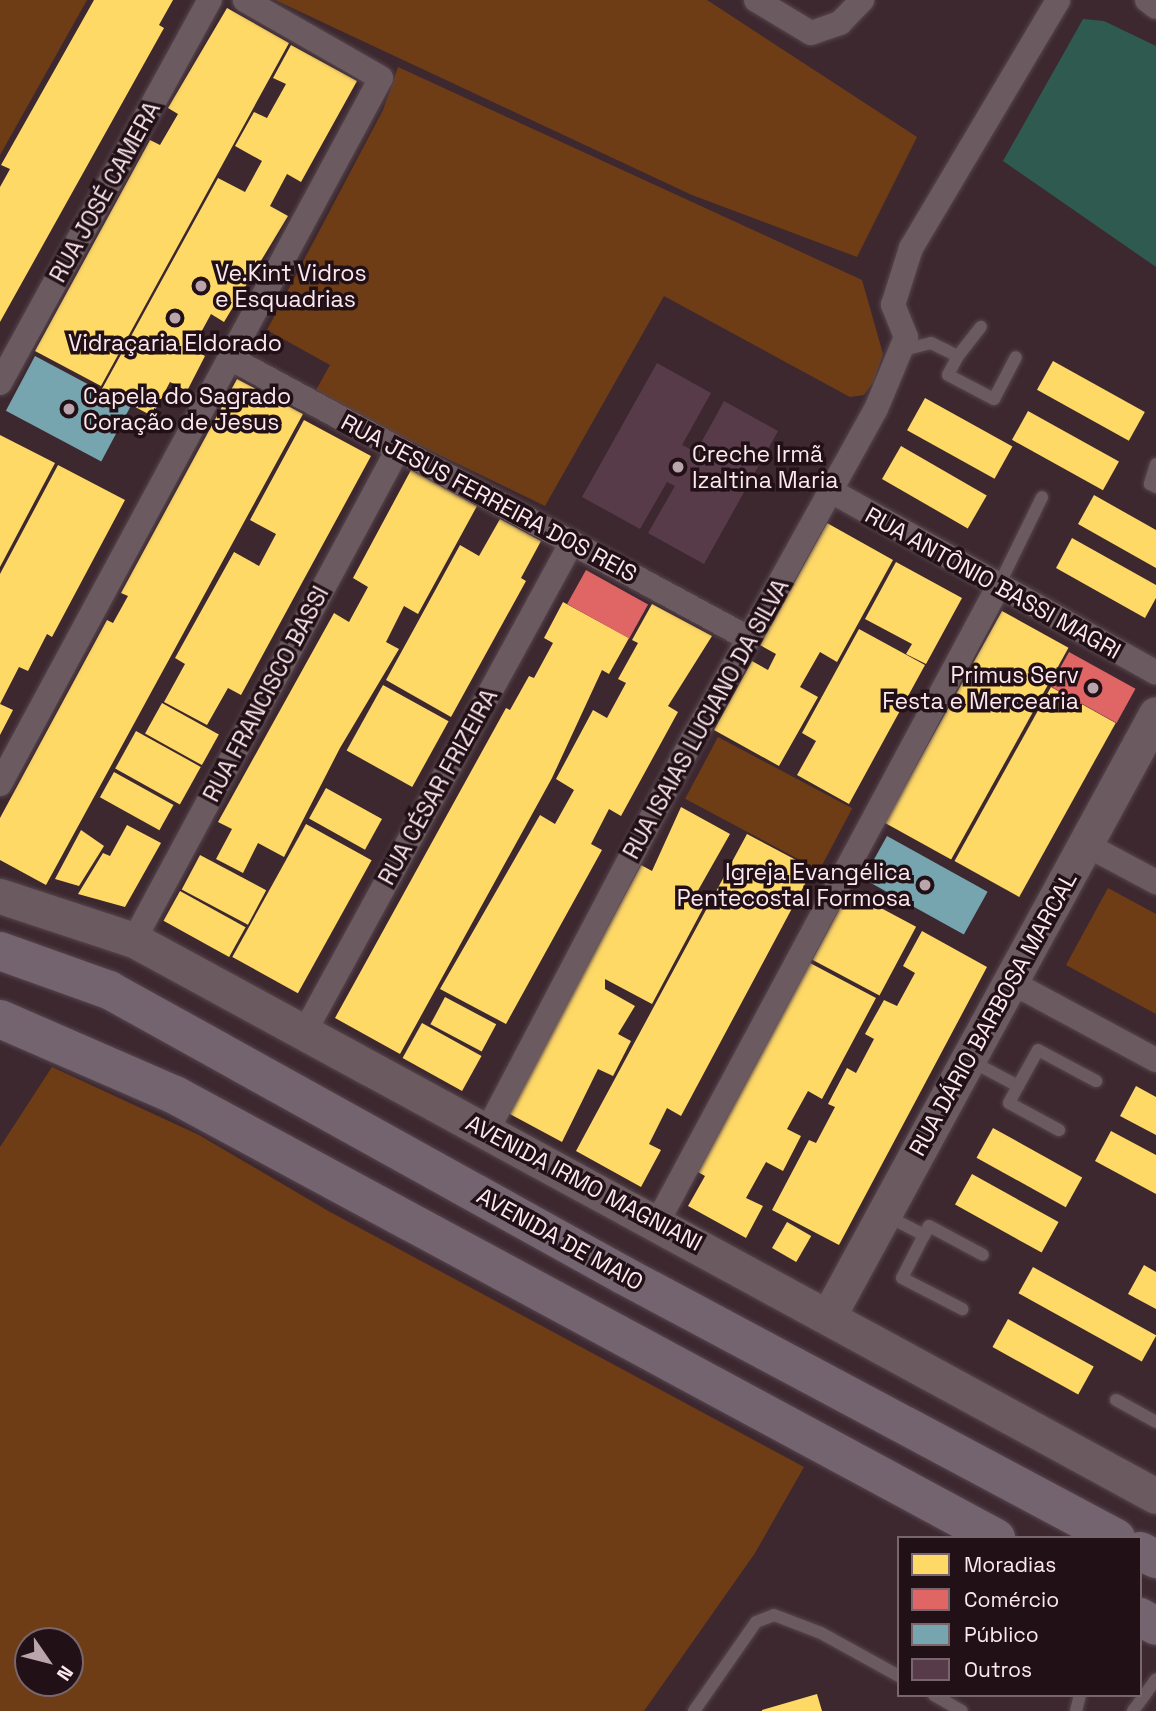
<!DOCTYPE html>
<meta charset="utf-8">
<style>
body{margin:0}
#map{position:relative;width:1156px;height:1711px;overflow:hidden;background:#3d2830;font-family:"Space Grotesk",sans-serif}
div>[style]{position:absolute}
.green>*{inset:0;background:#6f3d15;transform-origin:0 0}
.water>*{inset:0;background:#2f5a50}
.homes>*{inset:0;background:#ffd966;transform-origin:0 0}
.shops>*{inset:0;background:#e06666;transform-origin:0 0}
.public>*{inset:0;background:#76a5af;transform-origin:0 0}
.building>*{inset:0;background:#583b48}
.roads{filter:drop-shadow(0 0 2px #56454c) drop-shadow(0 0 2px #56454c)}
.lane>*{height:12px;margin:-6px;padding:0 6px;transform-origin:6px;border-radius:6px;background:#6b5a60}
.street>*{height:24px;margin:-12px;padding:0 12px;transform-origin:12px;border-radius:12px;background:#6b5a60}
.secondary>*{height:35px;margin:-17.5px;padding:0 17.5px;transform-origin:17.5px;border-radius:17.5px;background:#6b5a60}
.primary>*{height:38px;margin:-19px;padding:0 19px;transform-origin:19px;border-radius:19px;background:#73646f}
.dots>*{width:19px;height:19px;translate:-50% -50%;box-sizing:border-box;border:4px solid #211016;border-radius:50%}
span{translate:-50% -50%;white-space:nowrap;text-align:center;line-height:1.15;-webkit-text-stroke:7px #211016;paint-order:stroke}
.street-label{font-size:23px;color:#fde8ef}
.poi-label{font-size:23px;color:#fde8ef}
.left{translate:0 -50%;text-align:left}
.right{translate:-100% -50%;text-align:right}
.legend{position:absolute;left:897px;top:1536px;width:245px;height:161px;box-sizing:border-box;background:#211016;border:2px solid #79666d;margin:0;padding:9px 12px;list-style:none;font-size:21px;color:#fde8ef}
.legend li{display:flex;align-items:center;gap:14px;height:35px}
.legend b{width:35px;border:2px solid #79666d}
.north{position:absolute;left:14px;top:1627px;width:70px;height:70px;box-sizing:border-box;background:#211016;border:2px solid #79666d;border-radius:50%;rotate:125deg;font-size:19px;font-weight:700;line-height:28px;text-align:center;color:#fde8ef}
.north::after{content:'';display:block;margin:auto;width:24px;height:32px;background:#baa5ac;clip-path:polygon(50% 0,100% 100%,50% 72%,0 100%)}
</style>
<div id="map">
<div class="green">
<div style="clip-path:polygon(0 0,87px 0,0 155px)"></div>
<div style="clip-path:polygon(275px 0,707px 0,917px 137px,857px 257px,692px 195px)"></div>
<div style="clip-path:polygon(398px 67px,862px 280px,883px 354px,874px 381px,864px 395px,850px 397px,664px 296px,545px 506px,390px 431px,316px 390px,330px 365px,267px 330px,383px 110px)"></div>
<div style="left:718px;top:737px;width:152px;height:70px;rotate:28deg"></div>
<div style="clip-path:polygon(1108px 888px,1156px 914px,1156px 1014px,1066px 965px)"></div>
<div style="clip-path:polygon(evenodd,52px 1067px,199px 1135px,330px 1212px,804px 1467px,755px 1553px,644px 1711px,0 1711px,0 1147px,52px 1067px,28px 1641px,70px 1641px,70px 1683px,28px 1683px,28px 1641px)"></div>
</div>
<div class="water">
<div style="clip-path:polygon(1083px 19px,1104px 21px,1156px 46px,1156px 267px,1003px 161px)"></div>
</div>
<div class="homes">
<div style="clip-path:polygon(94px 0,173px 0,159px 25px,164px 28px,0 322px,0 187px,10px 169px,1px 165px)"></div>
<div style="clip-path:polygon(227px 8px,289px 43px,101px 386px,35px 351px,150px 140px,160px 145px,178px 114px,168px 108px)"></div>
<div style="clip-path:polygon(291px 45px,357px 81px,301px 182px,287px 174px,270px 206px,288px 216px,224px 322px,211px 314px,192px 349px,205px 356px,187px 391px,170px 382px,152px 416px,102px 389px,218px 178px,245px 192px,262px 161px,235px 146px,254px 112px,267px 118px,286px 84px,273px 78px)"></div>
<div style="left:1053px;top:361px;width:105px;height:33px;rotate:29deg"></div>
<div style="clip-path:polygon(237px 379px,303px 414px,46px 885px,0 860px,0 818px,107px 620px,113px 623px,128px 596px,121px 593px)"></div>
<div style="left:925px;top:398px;width:100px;height:37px;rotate:29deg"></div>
<div style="left:1028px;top:411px;width:104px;height:33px;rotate:29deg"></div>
<div style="clip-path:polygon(304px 420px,371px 456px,241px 695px,228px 688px,207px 725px,164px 702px,185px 664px,175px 658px,234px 552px,259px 566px,276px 534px,250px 520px)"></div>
<div style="clip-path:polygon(0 435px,55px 463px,0 567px)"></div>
<div style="left:901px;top:446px;width:99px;height:38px;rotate:30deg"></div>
<div style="clip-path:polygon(58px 465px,125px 500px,52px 637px,47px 634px,28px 671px,19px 667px,0 704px,13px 710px,0 735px,0 574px)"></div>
<div style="clip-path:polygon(411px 470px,477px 506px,418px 614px,404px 606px,386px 642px,399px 649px,340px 748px,284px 857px,258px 843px,243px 873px,216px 859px,232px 829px,218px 822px,334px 613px,349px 622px,368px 587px,353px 578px)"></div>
<div style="clip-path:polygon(1094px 495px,1156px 530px,1156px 568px,1078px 524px)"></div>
<div style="clip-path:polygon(500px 519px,541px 541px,521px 578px,526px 581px,451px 717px,386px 680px,460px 545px,479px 556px)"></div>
<div style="clip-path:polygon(827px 523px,893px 560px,837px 662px,820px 652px,800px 687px,818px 697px,779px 766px,714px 730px,752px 661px,768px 670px,776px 654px,760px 645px)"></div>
<div style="clip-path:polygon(1072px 538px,1156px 585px,1156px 598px,1145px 618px,1056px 568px)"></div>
<div style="clip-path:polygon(896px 562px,962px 598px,926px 664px,906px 654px,912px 644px,865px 619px)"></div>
<div style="clip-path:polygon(563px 602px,629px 638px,609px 674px,602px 670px,552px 778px,400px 1054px,335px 1018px,506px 708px,510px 710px,529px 676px,534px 678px,553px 643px,544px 638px)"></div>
<div style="clip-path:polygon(652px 604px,712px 636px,668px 706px,678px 712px,621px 816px,609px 809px,591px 844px,602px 850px,506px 1024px,440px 989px,540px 815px,555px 824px,574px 790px,556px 779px,593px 710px,607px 718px,626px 683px,618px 679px,638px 643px,632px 640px)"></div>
<div style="left:1002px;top:611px;width:76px;height:242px;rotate:29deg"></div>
<div style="clip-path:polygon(859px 629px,925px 665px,849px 804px,797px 775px,816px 741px,802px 733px)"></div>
<div style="left:383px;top:685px;width:75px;height:75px;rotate:29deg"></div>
<div style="left:1051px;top:687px;width:74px;height:199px;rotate:29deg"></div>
<div style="left:162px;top:703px;width:65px;height:35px;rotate:29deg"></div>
<div style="left:136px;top:731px;width:74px;height:43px;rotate:29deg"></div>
<div style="left:114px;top:772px;width:68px;height:29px;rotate:29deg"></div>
<div style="left:326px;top:788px;width:64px;height:35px;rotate:29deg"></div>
<div style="clip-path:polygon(681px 807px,730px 834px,696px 894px,707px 901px,652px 1004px,605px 979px,605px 989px,635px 1006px,618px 1034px,631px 1041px,613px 1076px,598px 1069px,562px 1142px,508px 1113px,641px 865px,652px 871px)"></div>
<div style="left:306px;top:824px;width:75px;height:152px;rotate:29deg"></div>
<div style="clip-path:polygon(127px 825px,161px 843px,125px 907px,78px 894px,103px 853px,110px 856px)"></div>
<div style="clip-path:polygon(81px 830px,104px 846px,79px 886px,55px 879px)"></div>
<div style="clip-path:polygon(747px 834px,813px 869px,681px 1116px,667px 1108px,649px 1144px,661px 1150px,641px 1187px,576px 1151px)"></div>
<div style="left:200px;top:855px;width:75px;height:39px;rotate:28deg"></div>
<div style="left:180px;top:891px;width:75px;height:34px;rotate:29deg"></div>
<div style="left:849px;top:891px;width:76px;height:78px;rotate:28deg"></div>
<div style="clip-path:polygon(922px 931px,987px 967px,839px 1245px,772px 1210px,809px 1140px,816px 1143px,835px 1107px,828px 1104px,847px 1068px,856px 1073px,874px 1039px,865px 1034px,884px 1000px,897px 1006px,915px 973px,903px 966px)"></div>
<div style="clip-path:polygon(810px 963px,876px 998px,822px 1099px,808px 1091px,787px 1129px,801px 1136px,783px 1171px,766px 1162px,746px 1198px,763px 1206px,746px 1238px,688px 1206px,705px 1176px,698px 1172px)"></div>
<div style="left:445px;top:997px;width:58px;height:31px;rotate:28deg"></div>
<div style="left:422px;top:1023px;width:68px;height:40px;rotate:29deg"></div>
<div style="clip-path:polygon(1136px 1086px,1156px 1097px,1156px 1135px,1120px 1116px)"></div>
<div style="left:993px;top:1128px;width:102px;height:34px;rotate:29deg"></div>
<div style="clip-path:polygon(1111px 1131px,1156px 1155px,1156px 1194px,1095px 1161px)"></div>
<div style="left:972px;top:1174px;width:99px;height:35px;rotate:29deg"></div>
<div style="left:787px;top:1222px;width:28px;height:30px;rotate:30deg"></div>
<div style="clip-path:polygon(1144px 1265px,1156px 1272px,1156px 1309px,1128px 1294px)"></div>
<div style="left:1033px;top:1267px;width:141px;height:30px;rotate:29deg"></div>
<div style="left:1008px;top:1319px;width:98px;height:32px;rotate:29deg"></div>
<div style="clip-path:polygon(817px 1694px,822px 1711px,762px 1711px,762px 1710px)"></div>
</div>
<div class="shops">
<div style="left:586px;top:570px;width:71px;height:39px;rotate:29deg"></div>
<div style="left:1069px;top:652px;width:76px;height:39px;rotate:29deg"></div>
</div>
<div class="public">
<div style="left:35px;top:356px;width:108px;height:62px;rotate:28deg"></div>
<div style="left:887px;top:836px;width:115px;height:49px;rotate:29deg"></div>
</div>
<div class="building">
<div style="clip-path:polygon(657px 363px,711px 393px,682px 445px,696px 452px,724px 401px,778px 431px,704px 564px,648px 533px,675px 486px,667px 482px,640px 529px,582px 497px)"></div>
</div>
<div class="roads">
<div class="lane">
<div style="left:903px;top:350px;width:29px;rotate:-14deg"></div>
<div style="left:931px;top:343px;width:30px;rotate:26deg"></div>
<div style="left:958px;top:356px;width:37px;rotate:-52deg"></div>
<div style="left:958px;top:356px;width:21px;rotate:118deg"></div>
<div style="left:948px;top:375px;width:52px;rotate:27.6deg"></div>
<div style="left:994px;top:399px;width:47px;rotate:-62.4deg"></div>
<div style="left:1156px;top:464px;width:21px;rotate:107deg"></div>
<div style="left:1150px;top:484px;width:7px;rotate:27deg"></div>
<div style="left:998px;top:587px;width:100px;rotate:-63.9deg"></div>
<div style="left:971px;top:1061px;width:53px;rotate:28deg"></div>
<div style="left:1018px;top:1086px;width:19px;rotate:118deg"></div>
<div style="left:1009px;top:1103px;width:57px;rotate:28.4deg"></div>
<div style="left:1018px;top:1086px;width:41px;rotate:-60.9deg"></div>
<div style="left:1038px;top:1050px;width:66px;rotate:28.1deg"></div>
<div style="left:887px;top:1216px;width:42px;rotate:27.2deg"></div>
<div style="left:924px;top:1235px;width:10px;rotate:-61deg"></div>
<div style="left:929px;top:1226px;width:61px;rotate:28.2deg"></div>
<div style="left:924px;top:1235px;width:48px;rotate:117.1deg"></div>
<div style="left:902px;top:1278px;width:68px;rotate:27.3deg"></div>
<div style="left:1116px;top:1400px;width:46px;rotate:28.8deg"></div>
<div style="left:934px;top:1695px;width:32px;rotate:30deg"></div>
<div style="left:694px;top:1711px;width:108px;rotate:-55.1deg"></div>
<div style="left:756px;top:1622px;width:19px;rotate:-21deg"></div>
<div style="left:774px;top:1615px;width:50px;rotate:21deg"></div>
<div style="left:821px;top:1633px;width:89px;rotate:28.9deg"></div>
<div style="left:1076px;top:1711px;width:16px;rotate:-76deg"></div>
<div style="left:1133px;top:1711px;width:39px;rotate:-54deg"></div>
</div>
<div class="street">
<div style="left:756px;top:0;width:64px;rotate:31deg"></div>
<div style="left:811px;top:33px;width:31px;rotate:-19deg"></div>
<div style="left:840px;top:23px;width:32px;rotate:-46deg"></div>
<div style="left:1147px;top:0;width:11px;rotate:38deg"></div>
<div style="left:230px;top:358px;width:589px;rotate:28.39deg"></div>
<div style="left:0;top:383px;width:437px;rotate:-61.3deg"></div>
<div style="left:831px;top:491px;width:372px;rotate:29.2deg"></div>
<div style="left:0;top:784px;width:802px;rotate:-61.65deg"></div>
<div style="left:381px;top:78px;width:157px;rotate:-150.2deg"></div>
<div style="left:1085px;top:844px;width:81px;rotate:28.2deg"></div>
<div style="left:134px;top:940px;width:557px;rotate:-61.73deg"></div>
<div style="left:1011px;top:982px;width:165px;rotate:28.3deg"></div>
<div style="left:304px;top:1033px;width:559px;rotate:-61.37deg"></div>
<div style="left:487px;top:1131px;width:443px;rotate:-62.3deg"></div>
<div style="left:693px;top:739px;width:377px;rotate:-61deg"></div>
<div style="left:876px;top:409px;width:78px;rotate:-67.4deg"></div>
<div style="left:906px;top:337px;width:35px;rotate:-112deg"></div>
<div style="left:893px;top:305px;width:60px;rotate:-72.5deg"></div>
<div style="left:911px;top:248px;width:288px;rotate:-59.3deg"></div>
<div style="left:657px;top:1223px;width:722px;rotate:-61.8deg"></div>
</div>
<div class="secondary">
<div style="left:0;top:896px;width:141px;rotate:18.2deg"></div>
<div style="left:134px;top:940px;width:1163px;rotate:28.55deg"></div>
<div style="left:829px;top:1315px;width:684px;rotate:-61.45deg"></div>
</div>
<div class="primary">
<div style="left:0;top:951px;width:116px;rotate:19.7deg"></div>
<div style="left:109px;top:990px;width:588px;rotate:29.01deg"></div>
<div style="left:623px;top:1275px;width:559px;rotate:28.08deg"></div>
<div style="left:0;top:1019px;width:191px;rotate:23.5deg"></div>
<div style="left:175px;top:1095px;width:933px;rotate:28.35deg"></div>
<div style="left:1140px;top:1551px;width:18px;rotate:27deg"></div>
<div style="left:1140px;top:1617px;width:18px;rotate:29deg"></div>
</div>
</div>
<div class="dots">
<div style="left:201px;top:286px;background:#baa5ac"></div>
<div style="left:175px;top:318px;background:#baa5ac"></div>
<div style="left:69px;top:409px;background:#baa5ac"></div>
<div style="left:678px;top:467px;background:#baa5ac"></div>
<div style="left:1093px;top:688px;background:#baa5ac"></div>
<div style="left:925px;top:885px;background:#baa5ac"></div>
</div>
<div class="street-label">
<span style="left:105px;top:192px;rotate:-61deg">RUA JOSÉ CAMERA</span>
<span style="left:489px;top:498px;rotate:28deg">RUA JESUS FERREIRA DOS REIS</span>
<span style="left:993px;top:583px;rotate:29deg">RUA ANTÔNIO BASSI MAGRI</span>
<span style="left:266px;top:694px;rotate:-62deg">RUA FRANCISCO BASSI</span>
<span style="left:706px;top:719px;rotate:-61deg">RUA ISAIAS LUCIANO DA SILVA</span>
<span style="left:438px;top:787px;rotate:-61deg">RUA CÉSAR FRIZEIRA</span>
<span style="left:993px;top:1014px;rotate:-61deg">RUA DÁRIO BARBOSA MARCAL</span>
<span style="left:584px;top:1183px;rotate:28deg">AVENIDA IRMO MAGNIANI</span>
<span style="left:560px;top:1239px;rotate:29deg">AVENIDA DE MAIO</span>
</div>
<div class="poi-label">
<span class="left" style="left:215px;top:286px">Ve.Kint Vidros<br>e Esquadrias</span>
<span style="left:175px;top:343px">Vidraçaria Eldorado</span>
<span class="left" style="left:83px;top:409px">Capela do Sagrado<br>Coração de Jesus</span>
<span class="left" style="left:692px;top:467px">Creche Irmã<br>Izaltina Maria</span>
<span class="right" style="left:1079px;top:688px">Primus Serv<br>Festa e Mercearia</span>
<span class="right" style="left:911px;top:885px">Igreja Evangélica<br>Pentecostal Formosa</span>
</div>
<ul class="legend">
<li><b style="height:19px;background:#ffd966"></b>Moradias</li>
<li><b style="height:19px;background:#e06666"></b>Comércio</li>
<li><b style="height:19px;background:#76a5af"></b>Público</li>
<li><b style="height:19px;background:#583b48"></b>Outros</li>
</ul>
<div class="north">N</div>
</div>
